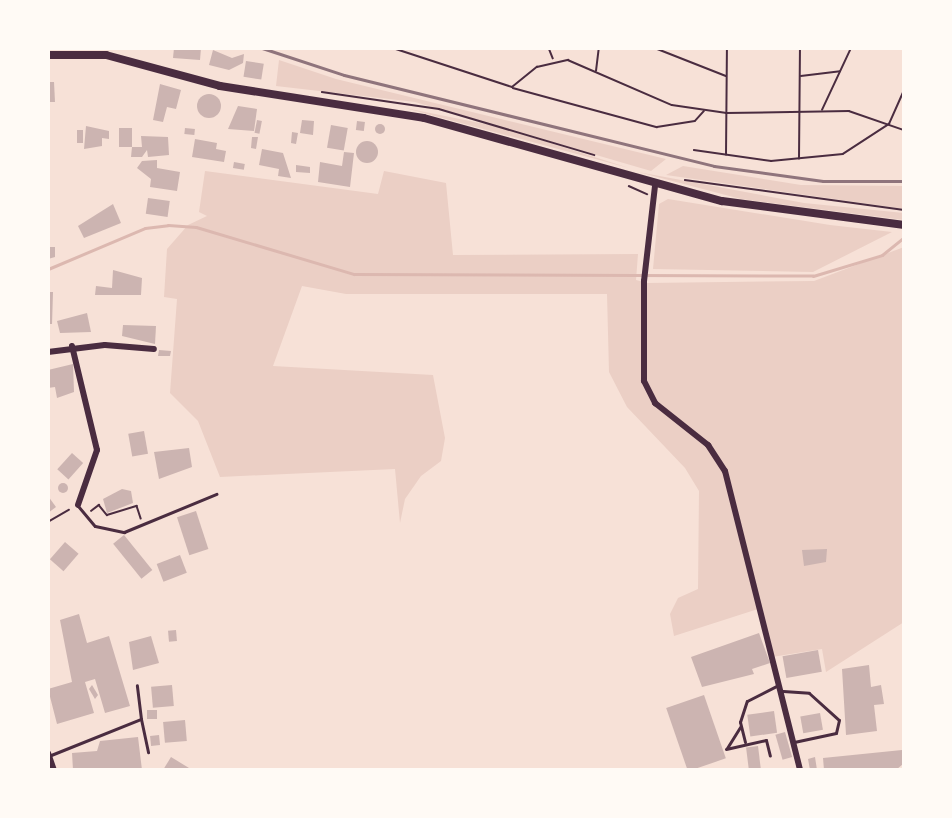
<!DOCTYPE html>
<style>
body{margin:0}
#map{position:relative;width:952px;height:818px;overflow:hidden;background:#f7e1d7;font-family:"Space Grotesk",sans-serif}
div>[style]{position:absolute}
.green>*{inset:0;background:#ebcfc5}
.stream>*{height:3px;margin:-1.5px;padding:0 1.5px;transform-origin:1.5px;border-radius:1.5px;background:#dcb8b0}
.building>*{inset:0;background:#ccb4b1;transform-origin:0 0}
.round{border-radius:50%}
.path>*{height:1.5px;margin:-0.75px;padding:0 0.75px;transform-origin:0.75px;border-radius:0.75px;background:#4a2c40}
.service>*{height:3px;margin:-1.5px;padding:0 1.5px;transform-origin:1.5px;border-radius:1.5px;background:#4a2c40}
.minor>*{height:6px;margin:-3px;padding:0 3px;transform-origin:3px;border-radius:3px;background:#4a2c40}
.tertiary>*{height:8px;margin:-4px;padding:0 4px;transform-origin:4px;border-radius:4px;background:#4a2c40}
.rail>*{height:3px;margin:-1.5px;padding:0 1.5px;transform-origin:1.5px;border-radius:1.5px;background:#8f747c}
span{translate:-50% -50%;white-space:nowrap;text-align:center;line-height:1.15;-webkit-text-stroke:6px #fffaf5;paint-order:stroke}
.frame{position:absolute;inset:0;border:50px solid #fffaf5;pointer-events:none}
</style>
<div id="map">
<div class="green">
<div style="clip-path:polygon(279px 60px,336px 79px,666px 159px,651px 171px,415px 102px,276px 86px)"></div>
<div style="clip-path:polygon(330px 93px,500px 127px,629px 168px,405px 108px)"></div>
<div style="clip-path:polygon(683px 166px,801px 185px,904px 186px,904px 209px,666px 175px)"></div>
<div style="clip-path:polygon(205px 171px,378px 194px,384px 171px,446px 183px,453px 255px,638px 254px,636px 280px,647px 283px,814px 281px,904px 247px,904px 622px,826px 672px,822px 649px,772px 657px,758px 609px,674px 636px,670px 614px,678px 598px,698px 589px,699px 491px,685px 468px,627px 407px,609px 372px,607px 294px,346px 294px,302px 286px,273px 366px,433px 375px,445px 438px,441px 461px,421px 476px,405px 499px,400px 523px,395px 469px,220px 477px,198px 421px,170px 393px,177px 299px,164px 297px,167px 249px,188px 225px,207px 216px,199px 212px)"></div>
<div style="clip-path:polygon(638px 172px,804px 203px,904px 213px,904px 220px,741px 199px)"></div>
<div style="clip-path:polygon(668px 199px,830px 225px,892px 232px,813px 272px,653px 269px,659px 204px)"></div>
</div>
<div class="stream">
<div style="left:48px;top:269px;width:105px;rotate:-22.9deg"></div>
<div style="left:145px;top:228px;width:23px;rotate:-7deg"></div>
<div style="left:168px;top:225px;width:28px;rotate:4deg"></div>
<div style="left:196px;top:227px;width:165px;rotate:16.6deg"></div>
<div style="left:354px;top:274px;width:459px;rotate:0.2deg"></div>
<div style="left:813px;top:276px;width:72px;rotate:-16.9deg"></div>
<div style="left:882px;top:255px;width:28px;rotate:-39deg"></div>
</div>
<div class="building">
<div style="clip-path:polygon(174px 48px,201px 48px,200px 60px,173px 58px)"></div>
<div style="clip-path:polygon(213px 50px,232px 58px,244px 54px,243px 63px,229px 70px,209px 65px)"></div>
<div style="left:246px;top:61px;width:18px;height:16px;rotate:9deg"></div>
<div style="clip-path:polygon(48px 82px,54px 82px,55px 102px,48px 102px)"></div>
<div style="clip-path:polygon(160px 84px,181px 90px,176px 109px,167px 107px,163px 122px,153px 120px)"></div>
<div class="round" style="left:197px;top:94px;width:24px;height:24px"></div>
<div style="clip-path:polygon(238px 106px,257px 109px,254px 131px,228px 129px)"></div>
<div style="left:257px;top:120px;width:5px;height:13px;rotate:11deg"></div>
<div style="clip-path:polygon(302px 120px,314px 121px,313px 135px,300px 133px)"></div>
<div style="left:357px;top:121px;width:8px;height:9px;rotate:7deg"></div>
<div class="round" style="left:375px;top:124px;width:10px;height:10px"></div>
<div style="left:331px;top:125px;width:17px;height:23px;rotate:10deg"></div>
<div style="clip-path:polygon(86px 126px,109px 131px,109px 139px,102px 138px,102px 146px,84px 149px)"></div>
<div style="left:119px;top:128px;width:13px;height:19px"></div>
<div style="left:185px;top:128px;width:10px;height:6px;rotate:6deg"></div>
<div style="left:77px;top:130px;width:6px;height:13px"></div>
<div style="clip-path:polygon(292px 132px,298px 133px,296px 144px,291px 143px)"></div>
<div style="clip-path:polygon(141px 136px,168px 137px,169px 155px,148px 157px,147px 150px,142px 157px,131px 157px,132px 147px,142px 147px)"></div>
<div style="clip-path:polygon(252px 137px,258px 137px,256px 149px,251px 148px)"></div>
<div style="clip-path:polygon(195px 139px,217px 143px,216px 149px,226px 151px,224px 162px,192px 157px)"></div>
<div class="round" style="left:356px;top:141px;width:22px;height:22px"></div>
<div style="clip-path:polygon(262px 149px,283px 153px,291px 178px,278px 176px,279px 169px,259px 165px)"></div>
<div style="clip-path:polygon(344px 152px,354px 153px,350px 187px,318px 182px,320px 162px,342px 166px)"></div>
<div style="clip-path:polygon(157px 160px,157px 168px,180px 172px,177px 191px,150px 187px,151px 179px,137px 168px,142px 161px)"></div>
<div style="left:234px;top:162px;width:11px;height:6px;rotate:10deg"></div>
<div style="clip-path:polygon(296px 165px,310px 167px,310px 173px,296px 172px)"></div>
<div style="left:148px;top:198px;width:22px;height:16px;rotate:8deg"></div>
<div style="clip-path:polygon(113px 204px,121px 223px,84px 238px,78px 226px)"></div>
<div style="clip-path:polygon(48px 247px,55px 247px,55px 257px,48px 259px)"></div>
<div style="clip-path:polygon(113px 270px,142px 278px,141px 295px,95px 295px,96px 286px,112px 288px)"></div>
<div style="clip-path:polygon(48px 292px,53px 292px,52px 324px,48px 324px)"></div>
<div style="clip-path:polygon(87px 313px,91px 332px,60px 333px,57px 321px)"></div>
<div style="clip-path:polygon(123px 325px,156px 326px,155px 344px,122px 336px)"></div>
<div style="clip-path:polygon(159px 350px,171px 351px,170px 356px,158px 356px)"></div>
<div style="clip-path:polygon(73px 364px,74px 392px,57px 398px,55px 387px,48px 388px,48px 370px)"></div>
<div style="left:144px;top:431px;width:23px;height:16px;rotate:80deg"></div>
<div style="clip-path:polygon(189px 448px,192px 467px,159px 479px,154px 452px)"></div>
<div style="left:72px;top:453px;width:15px;height:22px;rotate:42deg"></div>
<div class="round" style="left:58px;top:483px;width:10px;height:10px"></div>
<div style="clip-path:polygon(122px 489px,131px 491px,133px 503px,107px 513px,103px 499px)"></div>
<div style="clip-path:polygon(48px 496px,56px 507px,48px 513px)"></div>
<div style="left:196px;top:511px;width:40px;height:20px;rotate:72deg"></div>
<div style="left:124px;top:535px;width:45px;height:14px;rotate:51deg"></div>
<div style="left:65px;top:542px;width:18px;height:23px;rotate:41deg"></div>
<div style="clip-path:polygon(827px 549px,826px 562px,804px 566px,802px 550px)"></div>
<div style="left:180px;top:555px;width:19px;height:25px;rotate:69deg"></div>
<div style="clip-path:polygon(79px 614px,87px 643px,109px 636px,130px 706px,105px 713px,95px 679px,85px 682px,94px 713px,57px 724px,48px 689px,72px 682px,60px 620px)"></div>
<div style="left:176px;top:630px;width:11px;height:8px;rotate:85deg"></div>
<div style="clip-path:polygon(759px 633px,770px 663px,752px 669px,754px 674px,702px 687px,691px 657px)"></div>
<div style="clip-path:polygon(151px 636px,159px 663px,133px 670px,129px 642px)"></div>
<div style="left:818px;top:650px;width:22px;height:36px;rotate:80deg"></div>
<div style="clip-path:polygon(869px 665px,871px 687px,881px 685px,884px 704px,874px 705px,877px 731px,846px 735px,842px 669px)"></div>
<div style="clip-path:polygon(92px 685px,98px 695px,95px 699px,89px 689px)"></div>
<div style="left:172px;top:685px;width:21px;height:21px;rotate:85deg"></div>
<div style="left:704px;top:695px;width:67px;height:40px;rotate:71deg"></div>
<div style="left:157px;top:710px;width:9px;height:10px;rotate:90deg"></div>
<div style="left:774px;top:711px;width:22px;height:27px;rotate:82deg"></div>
<div style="left:820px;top:713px;width:17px;height:20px;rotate:80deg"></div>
<div style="left:185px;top:720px;width:21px;height:22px;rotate:85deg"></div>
<div style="left:785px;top:732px;width:26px;height:10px;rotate:74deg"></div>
<div style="left:159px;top:735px;width:10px;height:9px;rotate:84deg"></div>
<div style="clip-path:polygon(138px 737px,142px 770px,73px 770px,72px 753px,97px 751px,100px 741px)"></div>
<div style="left:758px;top:746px;width:23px;height:12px;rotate:83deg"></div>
<div style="clip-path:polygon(902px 750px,903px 764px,896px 770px,824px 770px,823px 758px)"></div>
<div style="clip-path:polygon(171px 757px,189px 768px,188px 770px,163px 770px)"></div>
<div style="clip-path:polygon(815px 757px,817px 770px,810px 770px,808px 759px)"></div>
</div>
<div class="path">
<div style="left:393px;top:48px;width:125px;rotate:18.1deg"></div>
<div style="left:512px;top:87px;width:32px;rotate:-39deg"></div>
<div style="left:537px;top:67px;width:32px;rotate:-13deg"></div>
<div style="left:568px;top:60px;width:113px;rotate:23.4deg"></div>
<div style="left:672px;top:105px;width:55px;rotate:8.4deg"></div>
<div style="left:726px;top:113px;width:123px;rotate:-0.9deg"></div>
<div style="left:849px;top:111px;width:58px;rotate:19.1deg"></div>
<div style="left:549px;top:48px;width:11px;rotate:68deg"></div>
<div style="left:655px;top:48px;width:76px;rotate:21.5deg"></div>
<div style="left:596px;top:71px;width:23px;rotate:-83deg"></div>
<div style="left:801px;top:76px;width:39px;rotate:-7deg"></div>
<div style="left:513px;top:88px;width:149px;rotate:15.2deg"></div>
<div style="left:657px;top:127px;width:38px;rotate:-9deg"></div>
<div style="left:695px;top:121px;width:13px;rotate:-48deg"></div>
<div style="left:322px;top:92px;width:118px;rotate:8.3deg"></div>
<div style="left:439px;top:109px;width:162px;rotate:16.5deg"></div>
<div style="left:822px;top:110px;width:68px;rotate:-64.9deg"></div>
<div style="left:694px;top:150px;width:78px;rotate:8.1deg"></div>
<div style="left:771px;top:161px;width:72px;rotate:-5.6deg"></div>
<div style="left:843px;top:154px;width:55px;rotate:-33.1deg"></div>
<div style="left:889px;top:124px;width:36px;rotate:-66deg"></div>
<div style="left:726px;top:155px;width:107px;rotate:-89.5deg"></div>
<div style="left:799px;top:159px;width:111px;rotate:-89.5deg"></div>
<div style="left:685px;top:180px;width:221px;rotate:7.8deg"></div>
<div style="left:629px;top:186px;width:20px;rotate:24deg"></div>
<div style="left:91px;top:511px;width:10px;rotate:-37deg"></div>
<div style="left:99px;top:505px;width:13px;rotate:51deg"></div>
<div style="left:107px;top:515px;width:31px;rotate:-17deg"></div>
<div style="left:137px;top:506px;width:13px;rotate:72deg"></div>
<div style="left:48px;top:522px;width:24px;rotate:-30deg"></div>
<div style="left:48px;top:664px;width:1px;rotate:90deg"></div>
<div style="left:48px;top:704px;width:20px;rotate:90deg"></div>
</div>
<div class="service">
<div style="left:78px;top:506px;width:26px;rotate:50deg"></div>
<div style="left:95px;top:526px;width:30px;rotate:12deg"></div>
<div style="left:124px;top:532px;width:100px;rotate:-22.4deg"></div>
<div style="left:783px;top:691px;width:26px;rotate:4deg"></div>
<div style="left:809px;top:693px;width:40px;rotate:42deg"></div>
<div style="left:839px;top:720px;width:13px;rotate:103deg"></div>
<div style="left:836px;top:733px;width:43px;rotate:167.9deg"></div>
<div style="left:141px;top:719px;width:34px;rotate:78deg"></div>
<div style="left:745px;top:742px;width:21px;rotate:-104deg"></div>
<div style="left:740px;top:722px;width:22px;rotate:-72deg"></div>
<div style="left:747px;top:701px;width:36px;rotate:-27deg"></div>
<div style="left:727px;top:748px;width:25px;rotate:-58deg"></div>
<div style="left:726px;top:749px;width:41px;rotate:-12.7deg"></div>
<div style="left:766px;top:740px;width:16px;rotate:76deg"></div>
<div style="left:51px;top:755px;width:97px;rotate:-21.8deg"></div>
<div style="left:141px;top:719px;width:34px;rotate:-97deg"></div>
</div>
<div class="minor">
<div style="left:655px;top:186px;width:96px;rotate:96.6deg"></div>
<div style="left:644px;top:281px;width:100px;rotate:90deg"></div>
<div style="left:644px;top:381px;width:25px;rotate:63deg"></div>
<div style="left:655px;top:403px;width:68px;rotate:38.4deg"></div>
<div style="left:708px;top:445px;width:31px;rotate:57deg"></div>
<div style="left:725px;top:471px;width:308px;rotate:75.9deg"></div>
<div style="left:72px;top:346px;width:107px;rotate:76.5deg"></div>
<div style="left:97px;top:450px;width:58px;rotate:109.1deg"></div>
<div style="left:48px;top:352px;width:57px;rotate:-7deg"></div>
<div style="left:105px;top:345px;width:49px;rotate:4.7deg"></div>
<div style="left:48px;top:753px;width:18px;rotate:71deg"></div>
</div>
<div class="tertiary">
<div style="left:48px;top:55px;width:58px"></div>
<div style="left:106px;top:55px;width:118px;rotate:15.2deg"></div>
<div style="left:220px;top:86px;width:206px;rotate:8.9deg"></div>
<div style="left:424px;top:118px;width:309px;rotate:15.6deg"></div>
<div style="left:722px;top:201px;width:184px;rotate:7.5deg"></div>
</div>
<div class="rail">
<div style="left:262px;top:48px;width:86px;rotate:18.2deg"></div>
<div style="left:344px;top:75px;width:381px;rotate:13.8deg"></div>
<div style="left:714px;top:166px;width:110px;rotate:7.8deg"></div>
<div style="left:823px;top:181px;width:81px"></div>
</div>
<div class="frame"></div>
</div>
